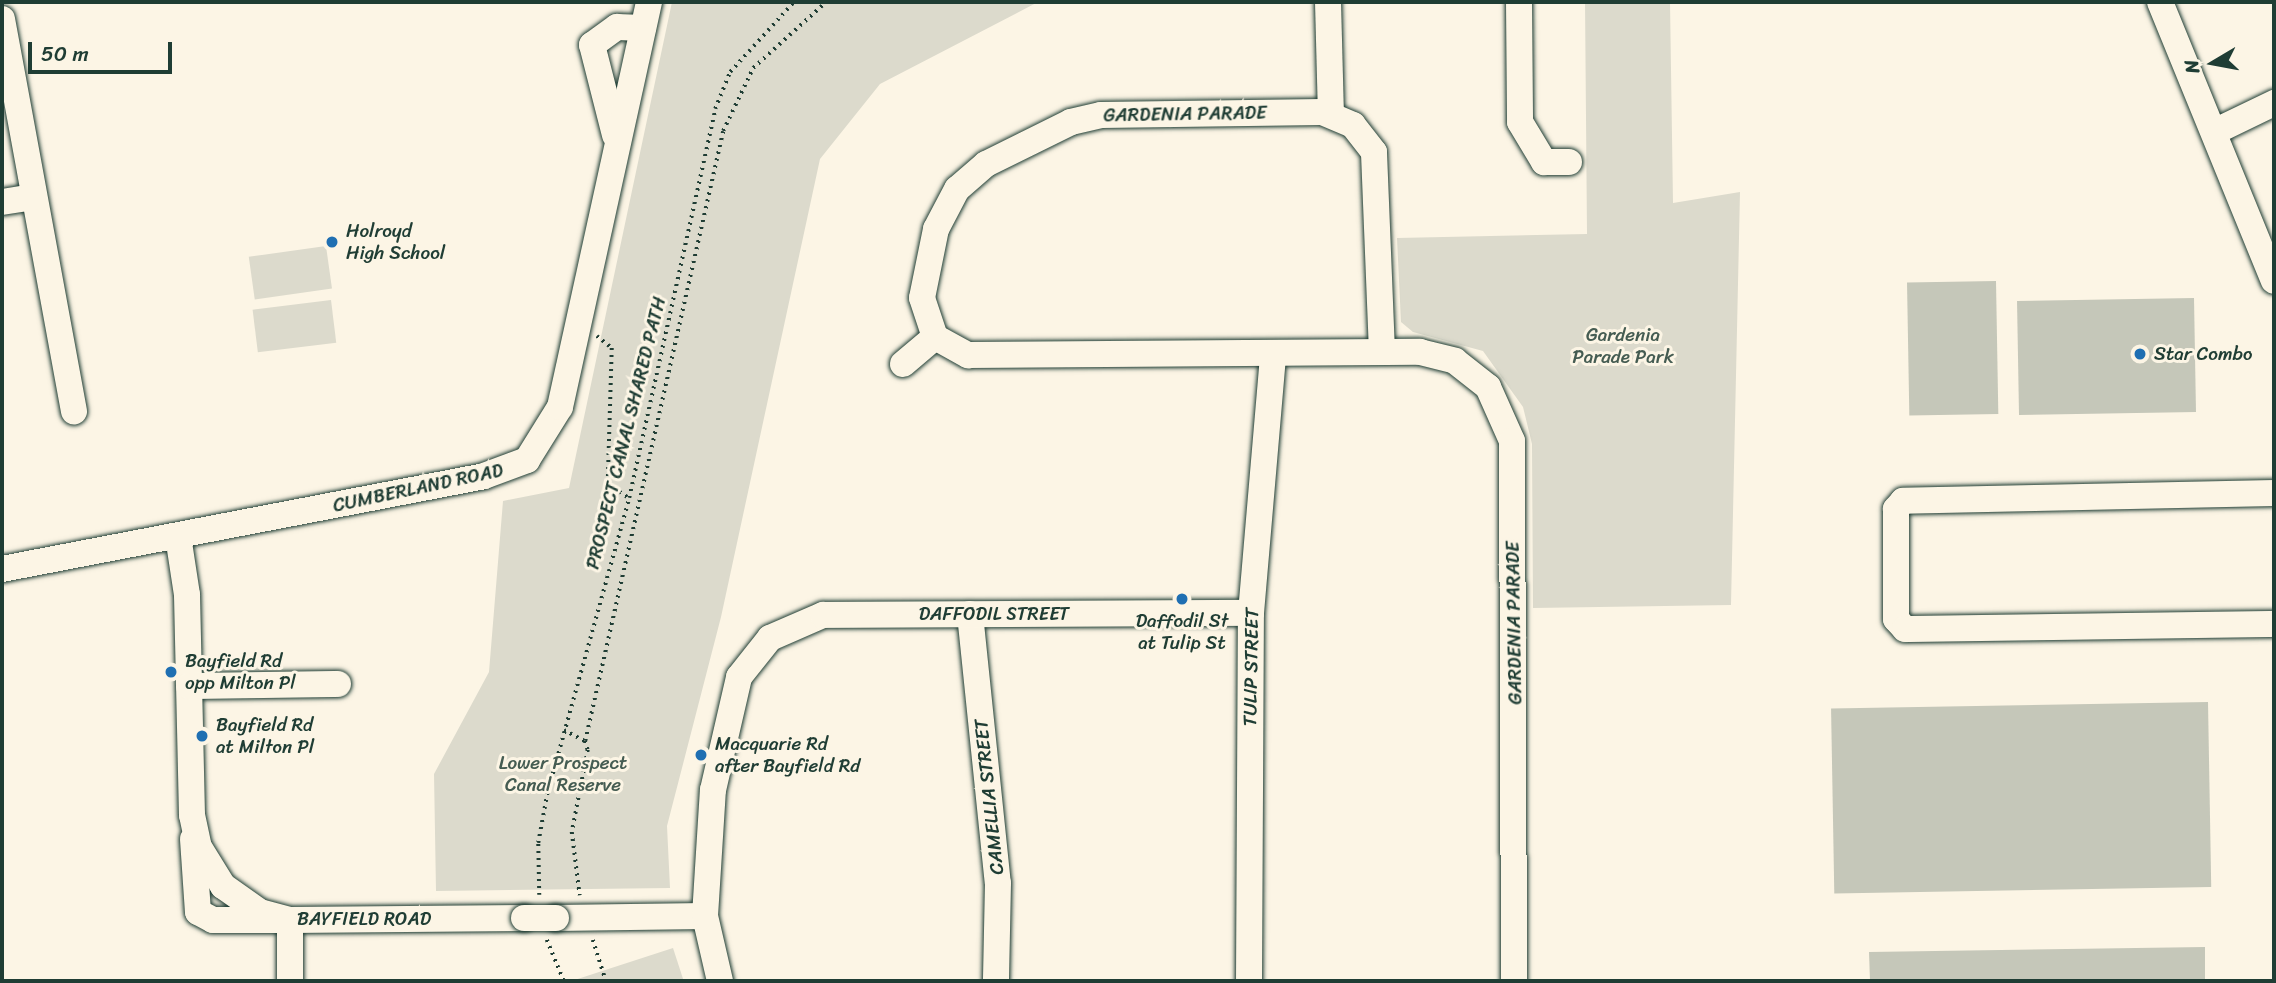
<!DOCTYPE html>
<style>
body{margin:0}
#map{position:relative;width:2276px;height:983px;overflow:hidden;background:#fcf5e5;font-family:Sriracha,sans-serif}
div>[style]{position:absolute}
.green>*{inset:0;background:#dcdacc;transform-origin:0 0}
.building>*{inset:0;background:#c5c7b9;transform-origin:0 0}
.path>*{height:3.5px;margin-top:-1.75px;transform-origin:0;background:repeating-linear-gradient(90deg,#1f3d34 0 2px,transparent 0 7px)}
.roads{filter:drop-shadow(0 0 2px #1f3d34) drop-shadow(0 0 2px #1f3d34)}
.minor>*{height:26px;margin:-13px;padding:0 13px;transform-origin:13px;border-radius:13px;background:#fcf5e5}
.bridges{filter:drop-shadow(0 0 2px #1f3d34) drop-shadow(0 0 2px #1f3d34)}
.minor-bridge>*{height:26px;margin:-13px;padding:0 13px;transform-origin:13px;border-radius:13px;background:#fcf5e5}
.dots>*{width:19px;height:19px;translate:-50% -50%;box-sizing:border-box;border:4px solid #fcf5e5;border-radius:50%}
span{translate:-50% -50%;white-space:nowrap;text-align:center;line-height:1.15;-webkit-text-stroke:6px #fcf5e5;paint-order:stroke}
.street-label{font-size:19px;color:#1f3d34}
.poi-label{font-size:19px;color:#1f3d34}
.left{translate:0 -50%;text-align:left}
.park-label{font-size:19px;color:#455c52}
.frame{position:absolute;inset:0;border:4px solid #1f3d34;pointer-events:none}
.north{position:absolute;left:2178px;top:28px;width:70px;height:70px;-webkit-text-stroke:5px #fcf5e5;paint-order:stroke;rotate:260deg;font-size:19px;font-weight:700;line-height:28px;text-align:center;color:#1f3d34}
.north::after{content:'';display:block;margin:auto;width:24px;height:32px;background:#1f3d34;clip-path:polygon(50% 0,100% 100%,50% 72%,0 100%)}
.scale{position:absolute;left:28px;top:42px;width:144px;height:32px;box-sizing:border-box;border:4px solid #1f3d34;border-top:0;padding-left:9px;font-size:21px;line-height:24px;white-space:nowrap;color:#1f3d34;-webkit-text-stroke:5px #fcf5e5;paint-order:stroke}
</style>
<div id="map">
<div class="green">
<div style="clip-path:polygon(672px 2px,1038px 2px,880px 84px,820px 159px,721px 617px,667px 826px,670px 888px,436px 891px,434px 774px,489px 672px,503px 501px,569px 488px)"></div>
<div style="clip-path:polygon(1585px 2px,1670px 2px,1673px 203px,1740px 192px,1731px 605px,1533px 608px,1532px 444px,1523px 407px,1483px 351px,1413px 332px,1401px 322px,1397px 238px,1587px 234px)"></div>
<div style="left:326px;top:246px;width:43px;height:78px;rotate:82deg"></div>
<div style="left:331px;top:300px;width:43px;height:79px;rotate:83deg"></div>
<div style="left:673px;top:948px;width:35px;height:244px;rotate:72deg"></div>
</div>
<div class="building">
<div style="left:1996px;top:281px;width:133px;height:89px;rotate:89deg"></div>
<div style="left:2194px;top:298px;width:114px;height:177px;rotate:89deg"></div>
<div style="left:2208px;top:702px;width:185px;height:377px;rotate:89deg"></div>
<div style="clip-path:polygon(2205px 947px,2205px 981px,1870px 981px,1869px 952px)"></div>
</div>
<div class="path">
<div style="left:597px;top:336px;width:19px;rotate:39deg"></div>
<div style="left:612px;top:348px;width:136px;rotate:91.7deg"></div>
<div style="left:608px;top:484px;width:25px;rotate:34deg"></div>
<div style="left:564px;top:730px;width:24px;rotate:28deg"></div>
<div style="left:585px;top:741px;width:9px;rotate:72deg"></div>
<div style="left:588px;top:750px;width:84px;rotate:101deg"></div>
<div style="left:572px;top:832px;width:64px;rotate:82.9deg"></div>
<div style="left:585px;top:741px;width:625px;rotate:-77.25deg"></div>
<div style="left:723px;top:131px;width:70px;rotate:-64.5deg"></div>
<div style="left:753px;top:68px;width:98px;rotate:-42.1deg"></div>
<div style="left:539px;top:895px;width:52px;rotate:-91.1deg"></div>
<div style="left:538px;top:843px;width:50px;rotate:-79.6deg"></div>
<div style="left:547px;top:794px;width:307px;rotate:-74.5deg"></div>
<div style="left:629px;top:498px;width:398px;rotate:-77.5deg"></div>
<div style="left:715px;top:109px;width:40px;rotate:-68deg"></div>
<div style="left:730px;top:72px;width:95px;rotate:-47.6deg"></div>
<div style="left:547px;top:940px;width:44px;rotate:67.5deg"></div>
<div style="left:593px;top:940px;width:43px;rotate:72.4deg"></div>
</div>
<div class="roads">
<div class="minor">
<div style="left:1328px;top:2px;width:112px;rotate:88.5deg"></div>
<div style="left:1519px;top:2px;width:120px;rotate:89.5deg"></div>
<div style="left:1520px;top:122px;width:47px;rotate:59deg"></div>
<div style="left:1544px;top:162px;width:25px"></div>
<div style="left:2160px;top:2px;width:301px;rotate:67.8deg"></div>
<div style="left:2px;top:19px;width:399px;rotate:79.6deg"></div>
<div style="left:2214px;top:132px;width:67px;rotate:-25.8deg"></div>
<div style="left:615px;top:135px;width:93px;rotate:-104.3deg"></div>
<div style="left:592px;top:45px;width:31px;rotate:-36deg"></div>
<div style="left:617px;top:27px;width:26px;rotate:2deg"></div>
<div style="left:2px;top:202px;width:31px;rotate:-9deg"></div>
<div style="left:1382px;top:352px;width:200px;rotate:-92.3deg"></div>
<div style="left:1374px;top:152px;width:34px;rotate:-128deg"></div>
<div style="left:1353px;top:125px;width:34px;rotate:-157deg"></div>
<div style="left:1322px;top:112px;width:221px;rotate:179.2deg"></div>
<div style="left:1101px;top:115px;width:31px;rotate:167deg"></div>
<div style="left:1071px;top:122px;width:95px;rotate:153.7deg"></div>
<div style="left:986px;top:164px;width:38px;rotate:139deg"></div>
<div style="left:957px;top:189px;width:45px;rotate:117.7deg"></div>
<div style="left:936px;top:229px;width:70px;rotate:101.5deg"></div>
<div style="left:922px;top:298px;width:41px;rotate:71.6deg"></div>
<div style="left:935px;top:337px;width:38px;rotate:29deg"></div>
<div style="left:968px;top:355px;width:452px;rotate:-0.4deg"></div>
<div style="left:1420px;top:352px;width:36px;rotate:14deg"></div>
<div style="left:1455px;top:361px;width:42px;rotate:38.2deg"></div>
<div style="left:1488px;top:387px;width:59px;rotate:66deg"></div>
<div style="left:1512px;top:441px;width:540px;rotate:89.79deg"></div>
<div style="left:903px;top:364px;width:42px;rotate:-40.2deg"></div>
<div style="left:2274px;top:493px;width:371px;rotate:178.8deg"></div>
<div style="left:1903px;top:501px;width:11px;rotate:131deg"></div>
<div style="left:1896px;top:509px;width:110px;rotate:90deg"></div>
<div style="left:1896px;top:619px;width:13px;rotate:48deg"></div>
<div style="left:1905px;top:629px;width:369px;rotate:-0.8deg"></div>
<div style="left:178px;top:536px;width:60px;rotate:81.3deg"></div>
<div style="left:187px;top:595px;width:220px;rotate:88.7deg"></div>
<div style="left:192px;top:815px;width:33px;rotate:78deg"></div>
<div style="left:199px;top:847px;width:46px;rotate:58.4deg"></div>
<div style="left:223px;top:886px;width:45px;rotate:35.1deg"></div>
<div style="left:260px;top:912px;width:31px;rotate:15deg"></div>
<div style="left:290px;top:920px;width:234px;rotate:-0.5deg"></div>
<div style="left:2px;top:569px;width:491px;rotate:-10.9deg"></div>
<div style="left:484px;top:476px;width:46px;rotate:-20.4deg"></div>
<div style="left:527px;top:460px;width:62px;rotate:-58.1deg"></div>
<div style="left:560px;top:407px;width:415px;rotate:-77.6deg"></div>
<div style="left:970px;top:614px;width:270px;rotate:84.1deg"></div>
<div style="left:998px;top:883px;width:98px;rotate:91.2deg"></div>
<div style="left:189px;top:686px;width:149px;rotate:-0.8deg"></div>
<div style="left:193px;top:839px;width:73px;rotate:86.1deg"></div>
<div style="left:198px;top:912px;width:17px;rotate:28deg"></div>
<div style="left:213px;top:920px;width:77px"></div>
<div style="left:290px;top:920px;width:61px;rotate:90deg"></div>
<div style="left:556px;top:918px;width:149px;rotate:-0.8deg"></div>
<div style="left:720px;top:981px;width:67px;rotate:-103deg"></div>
<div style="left:705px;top:916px;width:126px;rotate:-86.4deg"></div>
<div style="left:713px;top:790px;width:116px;rotate:-77deg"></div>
<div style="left:739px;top:677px;width:50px;rotate:-51.5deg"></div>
<div style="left:770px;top:638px;width:58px;rotate:-23.5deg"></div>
<div style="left:823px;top:615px;width:428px;rotate:-0.3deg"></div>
<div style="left:1249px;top:981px;width:368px;rotate:-89.7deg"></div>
<div style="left:1251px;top:613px;width:260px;rotate:-85.1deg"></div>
</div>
</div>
<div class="bridges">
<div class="minor-bridge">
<div style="left:524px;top:918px;width:32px"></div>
</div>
</div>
<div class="dots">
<div style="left:332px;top:242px;background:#1f6fb2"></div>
<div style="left:2140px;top:354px;background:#1f6fb2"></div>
<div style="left:1182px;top:599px;background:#1f6fb2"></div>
<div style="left:171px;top:672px;background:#1f6fb2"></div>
<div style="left:202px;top:736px;background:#1f6fb2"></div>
<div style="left:701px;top:755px;background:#1f6fb2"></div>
</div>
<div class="street-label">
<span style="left:1185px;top:114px;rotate:-1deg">GARDENIA PARADE</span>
<span style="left:626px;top:433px;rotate:-76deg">PROSPECT CANAL SHARED PATH</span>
<span style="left:418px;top:488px;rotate:-12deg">CUMBERLAND ROAD</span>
<span style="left:994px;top:614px">DAFFODIL STREET</span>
<span style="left:1514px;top:623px;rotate:-91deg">GARDENIA PARADE</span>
<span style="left:1251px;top:667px;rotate:-89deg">TULIP STREET</span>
<span style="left:989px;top:797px;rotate:-96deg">CAMELLIA STREET</span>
<span style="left:364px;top:919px">BAYFIELD ROAD</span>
</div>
<div class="poi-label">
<span class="left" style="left:346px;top:242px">Holroyd<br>High School</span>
<span class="left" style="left:2154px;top:354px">Star Combo</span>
<span style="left:1182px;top:632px">Daffodil St<br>at Tulip St</span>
<span class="left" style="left:185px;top:672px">Bayfield Rd<br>opp Milton Pl</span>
<span class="left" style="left:216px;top:736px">Bayfield Rd<br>at Milton Pl</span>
<span class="left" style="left:715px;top:755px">Macquarie Rd<br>after Bayfield Rd</span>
</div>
<div class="park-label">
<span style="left:1623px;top:346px">Gardenia<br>Parade Park</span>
<span style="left:563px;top:774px">Lower Prospect<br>Canal Reserve</span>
</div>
<div class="frame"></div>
<div class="north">N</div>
<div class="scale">50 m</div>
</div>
